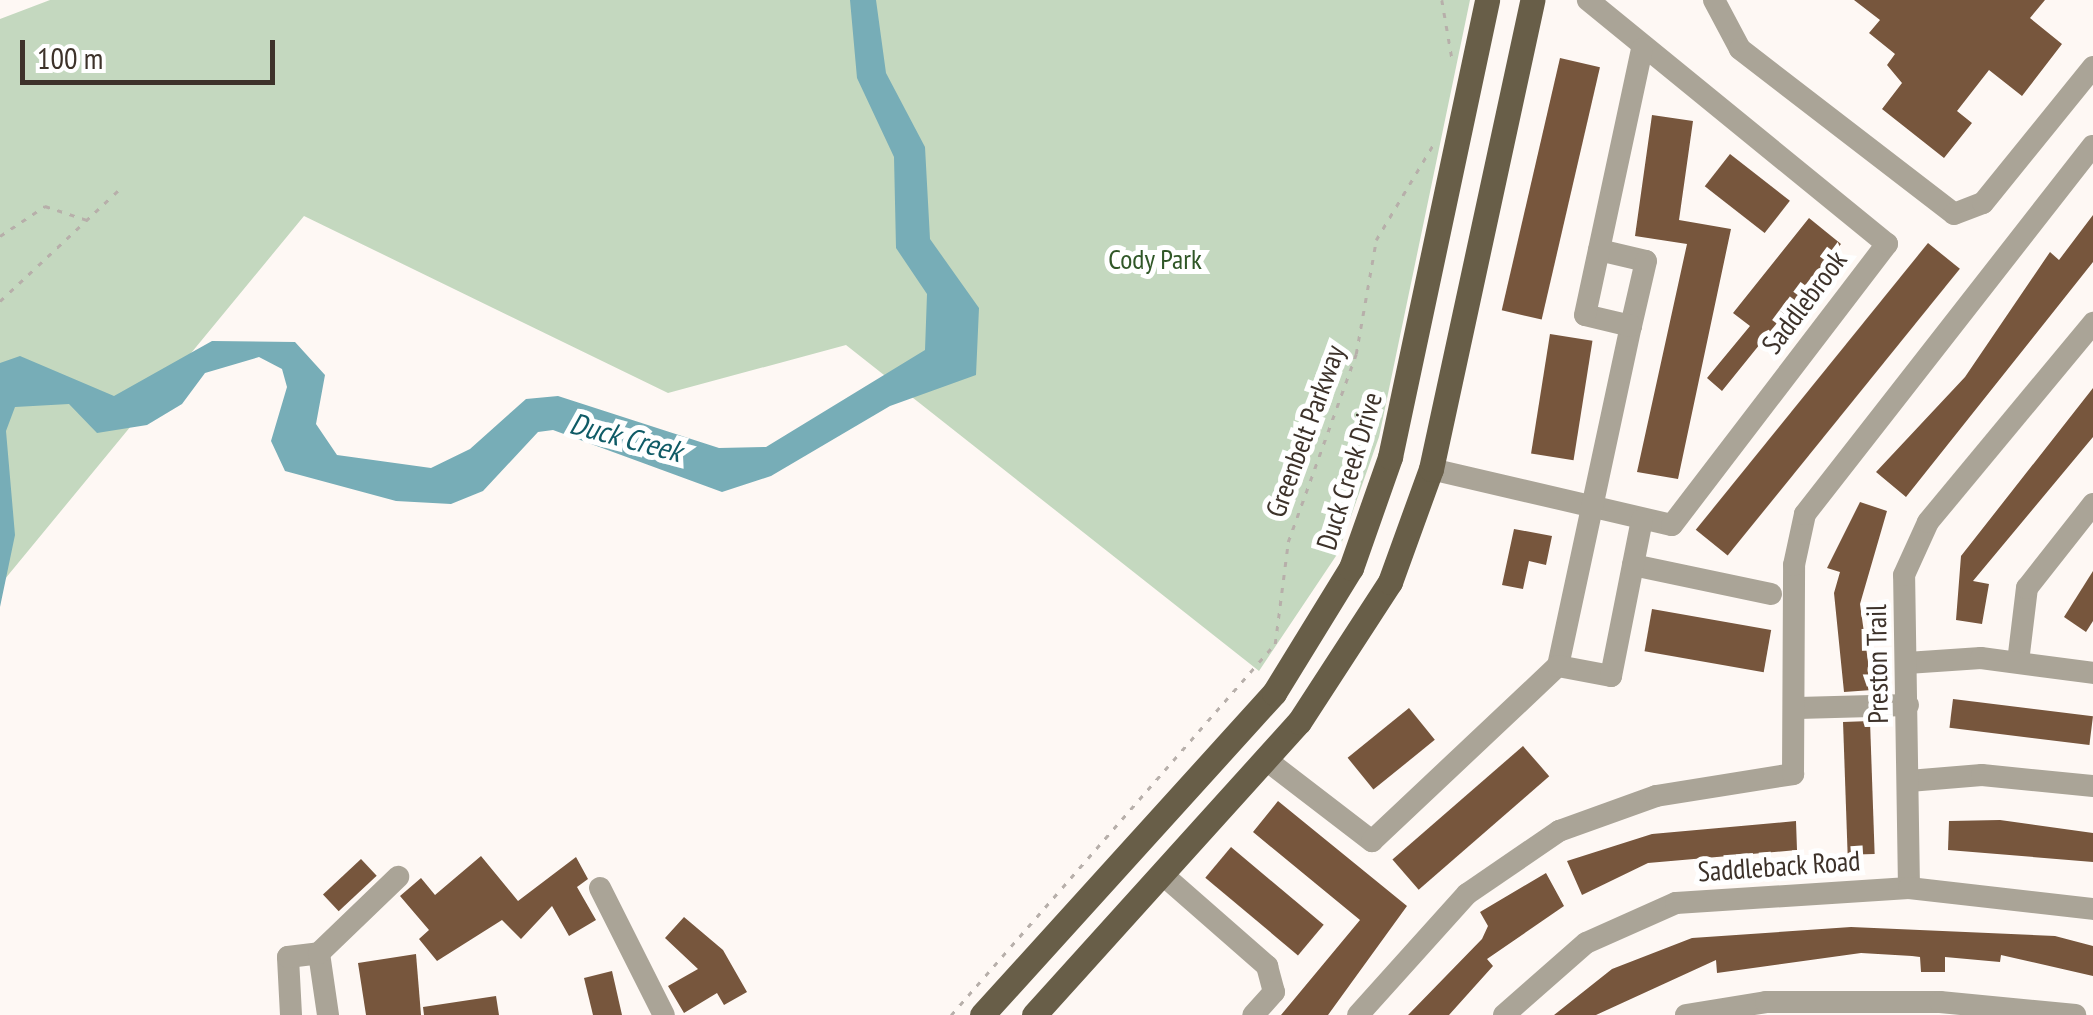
<!DOCTYPE html>
<style>
body{margin:0}
#map{position:relative;width:2093px;height:1015px;overflow:hidden;background:#fef8f4;font-family:"PT Sans Narrow",sans-serif}
div>[style]{position:absolute}
.green>*{inset:0;background:#c4d8bf}
.water>*{inset:0;background:#77adb7}
.building>*{inset:0;background:#77563d;transform-origin:0 0}
.path>*{height:2.5px;margin-top:-1.25px;transform-origin:0;background:repeating-linear-gradient(90deg,#b7afaa 0 5px,transparent 0 13px)}
.minor>*{height:22px;margin:-11px;padding:0 11px;transform-origin:11px;border-radius:11px;background:#aaa497}
.major>*{height:25px;margin:-12.5px;padding:0 12.5px;transform-origin:12.5px;border-radius:12.5px;background:#685e48}
span{translate:-50% -50%;white-space:nowrap;text-align:center;line-height:1.15;-webkit-text-stroke:10px #fff;paint-order:stroke}
.park-label{font-size:28px;color:#305727}
.street-label{font-size:28px;color:#3d322a}
.water-label{font-size:30px;color:#0f5b66;font-style:italic}
.scale{position:absolute;left:20px;top:40px;width:255px;height:45px;box-sizing:border-box;border:5px solid #3d322a;border-top:0;padding-left:12px;font-size:30px;line-height:35px;white-space:nowrap;color:#3d322a;-webkit-text-stroke:8px #fff;paint-order:stroke}
</style>
<div id="map">
<div class="green">
<div style="clip-path:polygon(50px 0,1470px 0,1379px 437px,1338px 553px,1259px 671px,846px 345px,668px 393px,304px 216px,0 585px,0 19px)"></div>
</div>
<div class="water">
<div style="clip-path:polygon(850px 0,876px 0,886px 73px,925px 147px,930px 239px,979px 308px,976px 375px,890px 406px,771px 476px,722px 492px,553px 430px,538px 432px,483px 491px,451px 504px,396px 501px,285px 471px,271px 441px,287px 387px,282px 369px,259px 357px,205px 373px,182px 404px,147px 425px,97px 433px,69px 404px,15px 407px,6px 431px,15px 535px,0 607px,0 363px,20px 356px,114px 396px,212px 341px,295px 342px,325px 375px,316px 424px,337px 455px,431px 468px,470px 449px,526px 399px,558px 396px,719px 448px,766px 447px,925px 350px,927px 294px,896px 248px,894px 157px,857px 78px)"></div>
</div>
<div class="building">
<div style="clip-path:polygon(1854px 0,2045px 0,2030px 18px,2062px 44px,2022px 96px,1989px 70px,1957px 111px,1972px 123px,1944px 158px,1882px 109px,1902px 83px,1887px 65px,1895px 54px,1869px 33px,1880px 20px)"></div>
<div style="left:1560px;top:58px;width:41px;height:259px;rotate:13deg"></div>
<div style="clip-path:polygon(1652px 115px,1693px 121px,1679px 220px,1731px 229px,1678px 479px,1637px 472px,1687px 244px,1635px 236px)"></div>
<div style="left:1730px;top:154px;width:76px;height:41px;rotate:38deg"></div>
<div style="clip-path:polygon(2093px 215px,2093px 262px,1906px 497px,1876px 472px,1965px 377px,2050px 252px,2059px 260px)"></div>
<div style="clip-path:polygon(1809px 218px,1841px 244px,1722px 391px,1707px 378px,1750px 326px,1733px 313px)"></div>
<div style="left:1928px;top:243px;width:41px;height:369px;rotate:39deg"></div>
<div style="left:1550px;top:334px;width:43px;height:121px;rotate:9deg"></div>
<div style="clip-path:polygon(2093px 388px,2093px 437px,1973px 581px,1989px 584px,1982px 624px,1956px 620px,1961px 556px)"></div>
<div style="clip-path:polygon(1860px 502px,1887px 511px,1860px 604px,1872px 690px,1844px 692px,1834px 593px,1840px 572px,1827px 568px)"></div>
<div style="clip-path:polygon(1514px 529px,1552px 536px,1546px 565px,1529px 561px,1523px 589px,1502px 585px)"></div>
<div style="clip-path:polygon(2093px 571px,2093px 621px,2086px 632px,2064px 617px)"></div>
<div style="left:1652px;top:609px;width:121px;height:43px;rotate:10deg"></div>
<div style="left:1953px;top:699px;width:141px;height:29px;rotate:7deg"></div>
<div style="left:1409px;top:708px;width:41px;height:79px;rotate:51deg"></div>
<div style="left:1870px;top:721px;width:133px;height:27px;rotate:88deg"></div>
<div style="left:1523px;top:746px;width:40px;height:173px;rotate:49deg"></div>
<div style="clip-path:polygon(1278px 801px,1407px 906px,1328px 1015px,1281px 1015px,1360px 920px,1253px 832px)"></div>
<div style="clip-path:polygon(2000px 820px,2093px 833px,2093px 862px,1948px 850px,1949px 821px)"></div>
<div style="clip-path:polygon(1796px 821px,1797px 850px,1648px 863px,1582px 895px,1567px 861px,1652px 834px)"></div>
<div style="left:1231px;top:847px;width:121px;height:40px;rotate:40deg"></div>
<div style="clip-path:polygon(481px 856px,518px 901px,576px 857px,588px 879px,577px 887px,596px 920px,569px 936px,552px 906px,521px 939px,502px 920px,437px 961px,419px 939px,429px 930px,400px 896px,421px 878px,435px 895px)"></div>
<div style="left:361px;top:859px;width:23px;height:52px;rotate:47deg"></div>
<div style="clip-path:polygon(1546px 873px,1564px 906px,1487px 959px,1493px 966px,1449px 1015px,1408px 1015px,1482px 939px,1488px 926px,1480px 912px)"></div>
<div style="clip-path:polygon(684px 917px,723px 950px,747px 992px,724px 1005px,717px 993px,684px 1013px,668px 986px,698px 969px,665px 938px)"></div>
<div style="clip-path:polygon(1851px 927px,2055px 936px,2093px 946px,2093px 976px,2001px 955px,2000px 962px,1945px 957px,1945px 972px,1921px 972px,1920px 957px,1912px 956px,1861px 953px,1717px 973px,1716px 960px,1596px 1015px,1554px 1015px,1612px 969px,1692px 938px)"></div>
<div style="clip-path:polygon(416px 954px,421px 1015px,366px 1015px,358px 963px)"></div>
<div style="clip-path:polygon(612px 971px,622px 1015px,593px 1015px,584px 978px)"></div>
<div style="clip-path:polygon(496px 996px,499px 1015px,424px 1015px,423px 1007px)"></div>
</div>
<div class="path">
<div style="left:1442px;top:0;width:59px;rotate:80.2deg"></div>
<div style="left:0;top:236px;width:54px;rotate:-33.7deg"></div>
<div style="left:45px;top:206px;width:44px;rotate:18.4deg"></div>
<div style="left:0;top:301px;width:168px;rotate:-43.1deg"></div>
<div style="left:951px;top:1015px;width:493px;rotate:-48.9deg"></div>
<div style="left:1275px;top:644px;width:103px;rotate:-82.7deg"></div>
<div style="left:1288px;top:542px;width:200px;rotate:-70.1deg"></div>
<div style="left:1356px;top:354px;width:116px;rotate:-80deg"></div>
<div style="left:1376px;top:240px;width:113px;rotate:-59.1deg"></div>
</div>
<div class="minor">
<div style="left:1714px;top:0;width:55px;rotate:62deg"></div>
<div style="left:1740px;top:49px;width:270px;rotate:37.6deg"></div>
<div style="left:1954px;top:214px;width:31px;rotate:-21deg"></div>
<div style="left:1983px;top:203px;width:175px;rotate:-51deg"></div>
<div style="left:1599px;top:250px;width:48px;rotate:13.2deg"></div>
<div style="left:1646px;top:261px;width:67px;rotate:103deg"></div>
<div style="left:1431px;top:469px;width:247px;rotate:13.1deg"></div>
<div style="left:1672px;top:525px;width:354px;rotate:-52.6deg"></div>
<div style="left:1887px;top:244px;width:386px;rotate:-140.8deg"></div>
<div style="left:1633px;top:565px;width:141px;rotate:11.9deg"></div>
<div style="left:2018px;top:662px;width:75px;rotate:-83.1deg"></div>
<div style="left:2027px;top:588px;width:107px;rotate:-51.8deg"></div>
<div style="left:1907px;top:663px;width:74px;rotate:-3.9deg"></div>
<div style="left:1981px;top:658px;width:113px;rotate:7.6deg"></div>
<div style="left:1558px;top:666px;width:348px;rotate:-77.9deg"></div>
<div style="left:1631px;top:326px;width:47px;rotate:-166.6deg"></div>
<div style="left:1585px;top:315px;width:272px;rotate:-77.9deg"></div>
<div style="left:1798px;top:708px;width:110px;rotate:-1.6deg"></div>
<div style="left:1265px;top:759px;width:135px;rotate:37.5deg"></div>
<div style="left:1372px;top:841px;width:255px;rotate:-43.3deg"></div>
<div style="left:1558px;top:666px;width:54px;rotate:10.7deg"></div>
<div style="left:1611px;top:676px;width:159px;rotate:-78.8deg"></div>
<div style="left:1909px;top:781px;width:73px;rotate:-4.7deg"></div>
<div style="left:1982px;top:775px;width:112px;rotate:5.7deg"></div>
<div style="left:1162px;top:874px;width:140px;rotate:41.2deg"></div>
<div style="left:1267px;top:966px;width:27px;rotate:75deg"></div>
<div style="left:1274px;top:992px;width:31px;rotate:132deg"></div>
<div style="left:600px;top:888px;width:142px;rotate:63.3deg"></div>
<div style="left:1909px;top:888px;width:313px;rotate:-90.9deg"></div>
<div style="left:1904px;top:575px;width:58px;rotate:-65.6deg"></div>
<div style="left:1928px;top:522px;width:259px;rotate:-50.3deg"></div>
<div style="left:291px;top:1015px;width:58px;rotate:-93deg"></div>
<div style="left:288px;top:957px;width:31px;rotate:-7deg"></div>
<div style="left:328px;top:1015px;width:63px;rotate:-98.3deg"></div>
<div style="left:319px;top:953px;width:110px;rotate:-43.9deg"></div>
<div style="left:1358px;top:1015px;width:163px;rotate:-48deg"></div>
<div style="left:1467px;top:894px;width:112px;rotate:-34.4deg"></div>
<div style="left:1559px;top:831px;width:103px;rotate:-19.8deg"></div>
<div style="left:1656px;top:796px;width:139px;rotate:-9.1deg"></div>
<div style="left:1793px;top:774px;width:209px;rotate:-89.7deg"></div>
<div style="left:1794px;top:565px;width:52px;rotate:-77.8deg"></div>
<div style="left:1805px;top:514px;width:467px;rotate:-52deg"></div>
<div style="left:1504px;top:1015px;width:109px;rotate:-41.3deg"></div>
<div style="left:1586px;top:943px;width:98px;rotate:-24deg"></div>
<div style="left:1676px;top:903px;width:233px;rotate:-3.7deg"></div>
<div style="left:1909px;top:888px;width:185px;rotate:6.5deg"></div>
<div style="left:1686px;top:1015px;width:81px;rotate:-9.2deg"></div>
<div style="left:1766px;top:1002px;width:174px"></div>
<div style="left:1940px;top:1002px;width:136px;rotate:5.5deg"></div>
</div>
<div class="major">
<div style="left:982px;top:1015px;width:435px;rotate:-47.8deg"></div>
<div style="left:1274px;top:693px;width:147px;rotate:-58.4deg"></div>
<div style="left:1351px;top:568px;width:118px;rotate:-70.6deg"></div>
<div style="left:1390px;top:457px;width:467px;rotate:-78deg"></div>
<div style="left:1034px;top:1015px;width:395px;rotate:-47.9deg"></div>
<div style="left:1299px;top:722px;width:167px;rotate:-57deg"></div>
<div style="left:1390px;top:582px;width:120px;rotate:-70.1deg"></div>
<div style="left:1431px;top:469px;width:480px;rotate:-77.8deg"></div>
</div>
<div class="park-label">
<span style="left:1155px;top:259px">Cody Park</span>
</div>
<div class="street-label">
<span style="left:1804px;top:302px;rotate:-53deg">Saddlebrook</span>
<span style="left:1305px;top:431px;rotate:-70deg">Greenbelt Parkway</span>
<span style="left:1349px;top:471px;rotate:-73deg">Duck Creek Drive</span>
<span style="left:1877px;top:664px;rotate:-91deg">Preston Trail</span>
<span style="left:1779px;top:866px;rotate:-4deg">Saddleback Road</span>
</div>
<div class="water-label">
<span style="left:626px;top:437px;rotate:15deg">Duck Creek</span>
</div>
<div class="scale">100 m</div>
</div>
